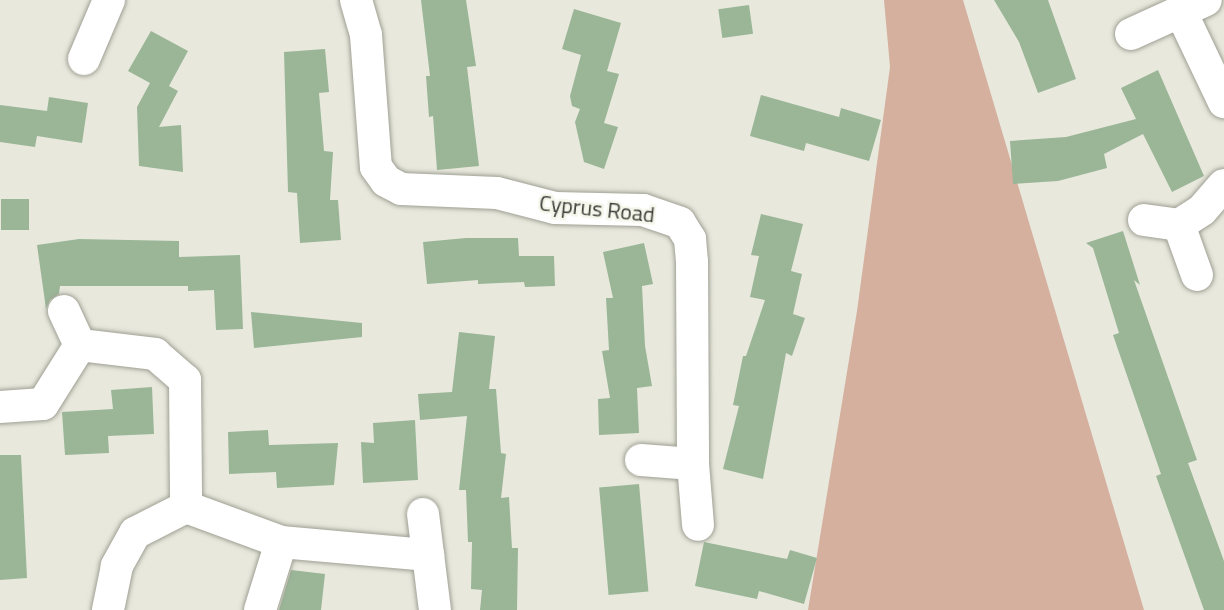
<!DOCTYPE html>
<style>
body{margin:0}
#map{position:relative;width:1224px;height:610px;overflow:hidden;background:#e8e8dd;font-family:"Titillium Web",sans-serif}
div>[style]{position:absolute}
.green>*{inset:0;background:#d5b09f}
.building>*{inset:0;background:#9ab697;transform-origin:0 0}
.roads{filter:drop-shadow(0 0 2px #9fa094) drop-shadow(0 0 2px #9fa094)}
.street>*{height:32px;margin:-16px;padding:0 16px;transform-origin:16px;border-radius:16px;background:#fff}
span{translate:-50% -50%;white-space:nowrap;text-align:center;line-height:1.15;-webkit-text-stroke:5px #f5f6ea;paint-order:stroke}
.street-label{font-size:22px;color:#3d3d39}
</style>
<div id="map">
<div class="green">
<div style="clip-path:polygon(884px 0,963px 0,1144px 610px,808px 610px,857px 311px,890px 67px)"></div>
</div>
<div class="building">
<div style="clip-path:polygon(421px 0,466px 0,476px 66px,467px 67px,479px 166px,437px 170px,433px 116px,429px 117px,426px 76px,430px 76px)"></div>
<div style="clip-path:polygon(994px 0,1048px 0,1076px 79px,1038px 93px,1019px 42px)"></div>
<div style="left:749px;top:5px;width:29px;height:31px;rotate:82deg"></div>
<div style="clip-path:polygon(574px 9px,621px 23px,607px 71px,619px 74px,604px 123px,618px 127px,604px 169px,584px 162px,575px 122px,580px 109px,572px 106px,570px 96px,581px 55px,562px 49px)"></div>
<div style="clip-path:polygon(151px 31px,188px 51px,169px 86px,178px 91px,159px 127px,181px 125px,183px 172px,139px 166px,137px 107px,150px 83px,128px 71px)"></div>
<div style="clip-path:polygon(325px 49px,329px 92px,319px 93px,324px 151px,333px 152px,330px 200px,338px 200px,341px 240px,300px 243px,297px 193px,288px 192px,284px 52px)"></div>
<div style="clip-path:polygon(1158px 70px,1204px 176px,1172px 192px,1143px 134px,1104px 154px,1107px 168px,1058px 181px,1013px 184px,1010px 141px,1066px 137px,1136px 119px,1121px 88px)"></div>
<div style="clip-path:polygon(761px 95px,839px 117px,841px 108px,881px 120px,869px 161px,806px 143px,804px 151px,750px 136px)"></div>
<div style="clip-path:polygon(49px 97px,88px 103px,82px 143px,37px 136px,35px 147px,0 142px,0 105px,47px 111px)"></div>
<div style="left:1px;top:199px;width:28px;height:31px"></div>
<div style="clip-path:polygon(761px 214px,803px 224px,791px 271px,802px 274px,793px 314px,805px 318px,792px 356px,786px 353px,763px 479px,723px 469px,739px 406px,733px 405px,743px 356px,746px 356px,765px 300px,750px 297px,759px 256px,751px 255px)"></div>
<div style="clip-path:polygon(1123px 231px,1140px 285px,1134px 280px,1197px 460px,1188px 463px,1224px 561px,1224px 610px,1204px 610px,1156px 476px,1161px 474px,1113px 335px,1119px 333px,1093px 248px,1086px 243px)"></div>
<div style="clip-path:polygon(466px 238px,518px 238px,519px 256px,554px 256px,555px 286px,525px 287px,524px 282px,478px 284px,478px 280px,427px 284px,423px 242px)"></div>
<div style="clip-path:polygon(79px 239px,179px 241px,179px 257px,240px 255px,243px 329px,216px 330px,214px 290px,188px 291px,188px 286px,60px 286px,59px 294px,50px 300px,46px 309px,37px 245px)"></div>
<div style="clip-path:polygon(644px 243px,653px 284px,642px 286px,645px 346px,652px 386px,637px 388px,639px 433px,599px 435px,598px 399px,610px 398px,602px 351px,609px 350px,606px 298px,613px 298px,603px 252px)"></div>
<div style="clip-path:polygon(251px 312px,362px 323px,362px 337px,254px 348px)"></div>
<div style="clip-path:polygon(459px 332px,495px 336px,489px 389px,496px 389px,501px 453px,506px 454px,501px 498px,509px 497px,512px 548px,518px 548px,517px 610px,480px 610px,482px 590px,471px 589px,472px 542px,468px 542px,466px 490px,459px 490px,467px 416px,420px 420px,418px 394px,452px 392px)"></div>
<div style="clip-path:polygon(152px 387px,154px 434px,108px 436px,109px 453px,65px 455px,62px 412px,113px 409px,111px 390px)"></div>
<div style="clip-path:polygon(415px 420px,418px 480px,363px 483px,361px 442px,374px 443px,373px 423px)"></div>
<div style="clip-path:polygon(268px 430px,269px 445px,338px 443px,334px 485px,277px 488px,276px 472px,229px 474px,228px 432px)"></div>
<div style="clip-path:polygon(0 455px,21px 455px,27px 578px,0 580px)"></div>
<div style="left:639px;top:484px;width:108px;height:40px;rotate:85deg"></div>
<div style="clip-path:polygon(704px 542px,787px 559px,790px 550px,817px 558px,804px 604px,759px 591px,757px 599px,695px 586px)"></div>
<div style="clip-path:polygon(291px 570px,325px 574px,321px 610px,279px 610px)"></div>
</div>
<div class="roads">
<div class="street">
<div style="left:356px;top:0;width:36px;rotate:74deg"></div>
<div style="left:366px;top:35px;width:132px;rotate:85.7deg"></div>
<div style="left:376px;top:167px;width:17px;rotate:54deg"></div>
<div style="left:386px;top:181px;width:17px;rotate:28deg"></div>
<div style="left:401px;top:189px;width:96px;rotate:2.4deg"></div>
<div style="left:497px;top:193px;width:60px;rotate:14.5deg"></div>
<div style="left:555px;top:208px;width:88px;rotate:1.3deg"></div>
<div style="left:643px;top:210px;width:39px;rotate:19deg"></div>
<div style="left:680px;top:223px;width:19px;rotate:58deg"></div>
<div style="left:690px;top:239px;width:23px;rotate:85deg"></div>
<div style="left:692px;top:262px;width:202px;rotate:89.7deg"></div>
<div style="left:693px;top:464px;width:61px;rotate:85.3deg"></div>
<div style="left:1181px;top:12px;width:100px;rotate:64.5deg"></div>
<div style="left:1131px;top:34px;width:82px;rotate:-24.4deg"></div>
<div style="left:84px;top:59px;width:64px;rotate:-67deg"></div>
<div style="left:1144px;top:220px;width:35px;rotate:8deg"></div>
<div style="left:1179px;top:225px;width:27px;rotate:-33deg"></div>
<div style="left:1202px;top:210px;width:33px;rotate:-49deg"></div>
<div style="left:1179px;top:225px;width:53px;rotate:70.2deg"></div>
<div style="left:64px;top:311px;width:38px;rotate:65deg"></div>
<div style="left:0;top:407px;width:43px;rotate:-4deg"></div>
<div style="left:43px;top:404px;width:70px;rotate:-57.9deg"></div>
<div style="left:80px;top:345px;width:76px;rotate:6.8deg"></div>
<div style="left:155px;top:354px;width:40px;rotate:41deg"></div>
<div style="left:185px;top:380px;width:127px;rotate:89.5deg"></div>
<div style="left:186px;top:507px;width:57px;rotate:153deg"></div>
<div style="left:135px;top:533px;width:38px;rotate:119deg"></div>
<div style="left:117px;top:566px;width:45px;rotate:101.6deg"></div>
<div style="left:641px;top:460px;width:52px;rotate:4.4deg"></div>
<div style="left:186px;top:507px;width:101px;rotate:20.2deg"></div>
<div style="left:281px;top:542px;width:148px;rotate:5.1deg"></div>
<div style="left:423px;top:514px;width:97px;rotate:82.9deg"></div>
<div style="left:260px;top:610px;width:71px;rotate:-72.8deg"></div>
</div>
</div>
<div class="street-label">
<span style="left:597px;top:209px;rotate:6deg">Cyprus Road</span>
</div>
</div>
